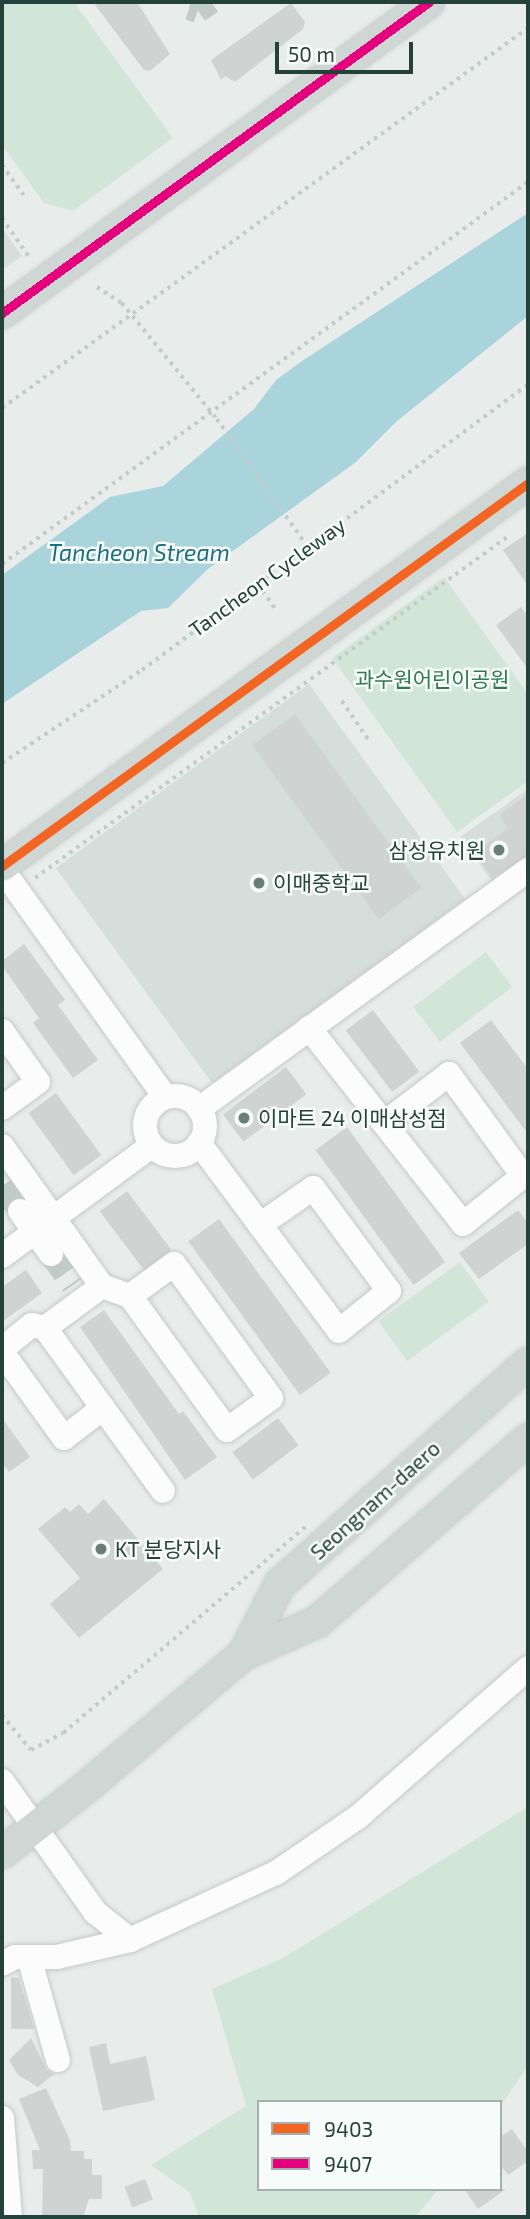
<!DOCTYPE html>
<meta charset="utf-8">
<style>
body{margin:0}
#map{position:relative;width:530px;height:2219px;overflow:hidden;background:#e8edeb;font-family:"Exo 2","Noto Sans KR",sans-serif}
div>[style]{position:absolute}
.built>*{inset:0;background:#d6dedb;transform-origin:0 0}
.green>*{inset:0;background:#d1e6d8;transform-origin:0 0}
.water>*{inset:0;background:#a9d4db}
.building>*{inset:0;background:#cfd4d2;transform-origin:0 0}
.minor-tunnel>*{height:24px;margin-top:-12px;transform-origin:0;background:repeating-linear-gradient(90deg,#c1cbc8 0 24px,transparent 0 36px)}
.path>*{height:3.5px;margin-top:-1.75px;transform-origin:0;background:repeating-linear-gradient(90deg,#c3ccca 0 3.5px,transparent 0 8.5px)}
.roads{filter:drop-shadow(0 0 2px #c5cac8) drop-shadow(0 0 2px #c5cac8)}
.minor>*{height:24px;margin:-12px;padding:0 12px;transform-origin:12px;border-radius:12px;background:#fcfcfc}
.minor>.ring{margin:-12px;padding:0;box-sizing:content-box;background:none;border:24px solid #fcfcfc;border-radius:50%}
.major>*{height:30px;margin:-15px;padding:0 15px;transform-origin:15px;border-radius:15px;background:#cfd7d5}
.bus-1>*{height:9px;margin:-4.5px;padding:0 4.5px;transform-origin:4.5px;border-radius:4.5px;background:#f26522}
.bus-2>*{height:9px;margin:-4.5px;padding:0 4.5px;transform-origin:4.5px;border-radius:4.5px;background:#e5007d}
.dots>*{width:19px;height:19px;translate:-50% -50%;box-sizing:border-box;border:4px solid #f7fbf9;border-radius:50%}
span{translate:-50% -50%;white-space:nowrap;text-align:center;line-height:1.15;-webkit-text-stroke:5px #f7fbf9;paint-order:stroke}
.street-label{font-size:21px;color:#24423a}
.park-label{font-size:21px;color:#2d7a4b}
.poi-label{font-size:21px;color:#24423a}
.right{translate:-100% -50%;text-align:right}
.left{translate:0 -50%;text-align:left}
.water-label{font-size:23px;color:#1c6f80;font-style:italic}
.frame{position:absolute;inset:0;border:4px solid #24423a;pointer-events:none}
.legend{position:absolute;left:257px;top:2100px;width:245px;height:91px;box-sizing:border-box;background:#f7fbf9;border:2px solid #a3b1ad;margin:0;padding:9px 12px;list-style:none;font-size:21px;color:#24423a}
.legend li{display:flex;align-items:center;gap:14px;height:35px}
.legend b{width:35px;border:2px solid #a3b1ad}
.scale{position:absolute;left:275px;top:42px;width:138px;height:32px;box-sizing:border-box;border:4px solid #24423a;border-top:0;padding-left:9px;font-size:21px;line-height:24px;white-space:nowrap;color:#24423a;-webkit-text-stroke:5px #f7fbf9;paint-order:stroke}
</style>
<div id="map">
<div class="built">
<div style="clip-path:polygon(2px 228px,22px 256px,2px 270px)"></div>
<div style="left:309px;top:684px;width:266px;height:313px;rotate:54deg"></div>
<div style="clip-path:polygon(528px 789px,528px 864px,496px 887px,460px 837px)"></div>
</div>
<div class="green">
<div style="clip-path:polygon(2px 2px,74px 2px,173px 138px,73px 211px,44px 203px,2px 145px)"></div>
<div style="clip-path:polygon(444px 577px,528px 694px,528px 781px,457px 832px,332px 658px)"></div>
<div style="left:486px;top:952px;width:44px;height:91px;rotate:53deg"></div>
<div style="left:460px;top:1262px;width:49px;height:101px;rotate:54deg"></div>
<div style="clip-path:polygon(528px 1807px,528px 2065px,500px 2107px,500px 2102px,259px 2102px,259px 2189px,439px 2189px,415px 2217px,199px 2217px,190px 2193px,151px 2165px,246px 2106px,212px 1989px,283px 1958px)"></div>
</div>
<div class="water">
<div style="clip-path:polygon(528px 213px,528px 316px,397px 421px,356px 462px,208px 569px,168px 608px,141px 611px,2px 704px,2px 575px,110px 497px,163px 486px,254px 409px,276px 380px,302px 361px)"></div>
</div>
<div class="building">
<div style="clip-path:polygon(93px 2px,137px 2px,170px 54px,150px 71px,144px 70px)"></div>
<div style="clip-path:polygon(291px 3px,305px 22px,303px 29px,235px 82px,225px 76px,221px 80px,211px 60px)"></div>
<div style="clip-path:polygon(528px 533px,528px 586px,503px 550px)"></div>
<div style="clip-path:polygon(521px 607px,528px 617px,528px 669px,496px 625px)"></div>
<div style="left:295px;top:714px;width:215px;height:53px;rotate:54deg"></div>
<div style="clip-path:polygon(528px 794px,528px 855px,492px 878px,475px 853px,508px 828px,499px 815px)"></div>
<div style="clip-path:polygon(24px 944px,65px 1000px,58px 1005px,98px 1060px,73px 1078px,33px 1023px,39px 1018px,2px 966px,2px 961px)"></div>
<div style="left:373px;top:1010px;width:77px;height:34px;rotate:53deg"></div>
<div style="clip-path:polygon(491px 1020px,528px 1069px,528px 1134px,460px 1043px)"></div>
<div style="left:286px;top:1067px;width:34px;height:79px;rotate:53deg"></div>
<div style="left:56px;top:1093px;width:77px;height:34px;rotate:54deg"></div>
<div style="left:347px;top:1127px;width:167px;height:39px;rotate:54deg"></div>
<div style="left:127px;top:1191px;width:74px;height:34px;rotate:53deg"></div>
<div style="clip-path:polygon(518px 1210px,528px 1223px,528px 1244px,479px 1279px,459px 1253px)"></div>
<div style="left:219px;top:1219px;width:190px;height:38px;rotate:54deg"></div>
<div style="clip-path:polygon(26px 1270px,42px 1293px,2px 1322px,2px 1287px)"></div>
<div style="clip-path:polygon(104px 1310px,179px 1414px,183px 1411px,217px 1457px,185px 1480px,80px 1327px)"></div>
<div style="clip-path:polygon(2px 1418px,30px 1457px,9px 1472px,2px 1463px)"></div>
<div style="left:278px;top:1418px;width:34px;height:57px;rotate:53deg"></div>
<div style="clip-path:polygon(104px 1499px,163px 1569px,79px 1638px,50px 1604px,80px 1578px,38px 1529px,65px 1507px,70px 1512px,79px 1504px,88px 1514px)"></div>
<div style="clip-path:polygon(11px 1977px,19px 1978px,34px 2029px,11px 2029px)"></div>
<div style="clip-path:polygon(31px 2038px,47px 2070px,54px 2074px,38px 2087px,18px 2075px,9px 2060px)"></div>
<div style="clip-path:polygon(106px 2043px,110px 2064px,146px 2056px,155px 2100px,103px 2111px,89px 2047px)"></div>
<div style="clip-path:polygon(46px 2088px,70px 2140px,71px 2151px,84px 2151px,84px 2159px,92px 2159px,92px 2175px,102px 2175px,102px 2199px,89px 2199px,83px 2217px,42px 2217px,43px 2169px,33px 2169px,32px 2150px,40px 2150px,19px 2099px)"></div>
<div style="clip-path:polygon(512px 2129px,528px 2152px,528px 2161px,508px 2175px,500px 2165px,500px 2137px)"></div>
<div style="left:145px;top:2179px;width:22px;height:22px;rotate:69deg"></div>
<div style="clip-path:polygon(464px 2189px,506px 2189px,478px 2209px)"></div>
</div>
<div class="minor-tunnel">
<div style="left:189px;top:8px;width:9px;rotate:18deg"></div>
<div style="left:198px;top:11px;width:16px;rotate:-35deg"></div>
<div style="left:2px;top:1186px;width:31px;rotate:54deg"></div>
<div style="left:51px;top:1254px;width:38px;rotate:55deg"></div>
</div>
<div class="path">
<div style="left:2px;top:165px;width:37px;rotate:54deg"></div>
<div style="left:2px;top:218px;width:49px;rotate:55deg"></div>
<div style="left:97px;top:287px;width:30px;rotate:33deg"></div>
<div style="left:122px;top:303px;width:150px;rotate:50.7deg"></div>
<div style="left:217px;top:419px;width:157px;rotate:54.6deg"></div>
<div style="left:2px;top:408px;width:649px;rotate:-35.85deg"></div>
<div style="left:2px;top:564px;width:650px;rotate:-35.99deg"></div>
<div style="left:258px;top:584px;width:33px;rotate:55deg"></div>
<div style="left:342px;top:701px;width:50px;rotate:55.7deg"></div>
<div style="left:2px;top:763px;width:168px;rotate:-33.6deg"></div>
<div style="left:142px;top:670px;width:480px;rotate:-36.5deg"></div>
<div style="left:35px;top:878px;width:586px;rotate:-35.83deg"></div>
<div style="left:2px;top:1715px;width:45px;rotate:50.4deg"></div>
<div style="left:31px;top:1750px;width:36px;rotate:-28deg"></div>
<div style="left:63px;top:1733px;width:319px;rotate:-40.4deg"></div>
</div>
<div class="roads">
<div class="minor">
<div style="left:2px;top:869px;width:280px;rotate:54.4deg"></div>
<div style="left:309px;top:1028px;width:249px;rotate:51.8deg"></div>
<div style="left:463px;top:1224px;width:77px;rotate:-38.7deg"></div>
<div style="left:523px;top:1176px;width:126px;rotate:-126deg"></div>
<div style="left:449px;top:1074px;width:79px;rotate:142.7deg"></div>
<div style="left:2px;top:1031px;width:62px;rotate:54.8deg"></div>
<div style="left:38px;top:1082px;width:44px;rotate:144.2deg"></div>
<div class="ring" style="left:145px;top:1096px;width:36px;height:36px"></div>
<div style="left:199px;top:1109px;width:407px;rotate:-36deg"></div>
<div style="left:199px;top:1143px;width:234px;rotate:53.3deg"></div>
<div style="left:339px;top:1331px;width:64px;rotate:-38.7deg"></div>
<div style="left:389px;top:1291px;width:128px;rotate:-126.4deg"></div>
<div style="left:313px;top:1188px;width:65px;rotate:145.1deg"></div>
<div style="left:2px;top:1146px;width:172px;rotate:54.5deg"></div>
<div style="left:102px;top:1286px;width:30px;rotate:20deg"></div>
<div style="left:130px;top:1296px;width:165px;rotate:54.1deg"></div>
<div style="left:227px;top:1430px;width:54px;rotate:-36deg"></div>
<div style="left:271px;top:1398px;width:165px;rotate:-125.9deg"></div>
<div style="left:174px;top:1264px;width:54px;rotate:144deg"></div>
<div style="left:20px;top:1211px;width:53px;rotate:54.2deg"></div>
<div style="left:2px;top:1256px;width:185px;rotate:-36.4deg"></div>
<div style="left:45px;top:1328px;width:201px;rotate:54.1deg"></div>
<div style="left:2px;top:1349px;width:38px;rotate:-39deg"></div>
<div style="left:32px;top:1325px;width:13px;rotate:13deg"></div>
<div style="left:45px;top:1328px;width:71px;rotate:-36.4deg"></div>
<div style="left:2px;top:1352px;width:106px;rotate:54.2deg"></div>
<div style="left:64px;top:1438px;width:49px;rotate:-37.6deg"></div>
<div style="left:2px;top:1781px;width:161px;rotate:54.6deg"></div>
<div style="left:95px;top:1912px;width:45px;rotate:38.7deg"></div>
<div style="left:29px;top:1957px;width:107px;rotate:74.3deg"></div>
<div style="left:2px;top:1964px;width:15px;rotate:-28deg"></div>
<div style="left:15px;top:1957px;width:42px"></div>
<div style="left:57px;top:1957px;width:75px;rotate:-13.1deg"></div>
<div style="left:130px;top:1940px;width:161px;rotate:-24.7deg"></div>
<div style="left:276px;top:1873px;width:99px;rotate:-34.3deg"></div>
<div style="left:358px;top:1817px;width:226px;rotate:-41.2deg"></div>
<div style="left:2px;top:2118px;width:99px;rotate:85.4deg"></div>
</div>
<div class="major">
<div style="left:2px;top:313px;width:528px;rotate:-36.07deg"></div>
<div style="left:2px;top:866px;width:651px;rotate:-36.06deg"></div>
<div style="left:244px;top:1654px;width:79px;rotate:-62.8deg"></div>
<div style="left:280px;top:1584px;width:332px;rotate:-41.7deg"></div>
<div style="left:2px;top:1853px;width:104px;rotate:-38deg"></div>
<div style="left:84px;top:1789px;width:209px;rotate:-40.2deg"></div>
<div style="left:244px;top:1654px;width:80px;rotate:-23.7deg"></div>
<div style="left:317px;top:1622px;width:279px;rotate:-40.9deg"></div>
</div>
</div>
<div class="bus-1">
<div style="left:2px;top:866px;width:651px;rotate:-36.06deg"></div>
</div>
<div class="bus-2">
<div style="left:2px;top:313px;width:528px;rotate:-36.07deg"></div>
</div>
<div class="dots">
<div style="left:499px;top:850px;background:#697e78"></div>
<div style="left:259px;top:883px;background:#697e78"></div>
<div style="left:244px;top:1118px;background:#697e78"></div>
<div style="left:101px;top:1549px;background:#697e78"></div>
</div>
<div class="street-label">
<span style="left:267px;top:577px;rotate:-36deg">Tancheon Cycleway</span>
<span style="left:375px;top:1500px;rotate:-42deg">Seongnam-daero</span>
</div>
<div class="park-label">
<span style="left:432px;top:679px">과수원어린이공원</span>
</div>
<div class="poi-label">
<span class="right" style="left:485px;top:850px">삼성유치원</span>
<span class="left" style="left:273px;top:883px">이매중학교</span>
<span class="left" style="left:258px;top:1118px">이마트 24 이매삼성점</span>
<span class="left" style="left:115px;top:1549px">KT 분당지사</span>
</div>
<div class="water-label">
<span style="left:139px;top:552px">Tancheon Stream</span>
</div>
<div class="frame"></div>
<ul class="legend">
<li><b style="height:9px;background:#f26522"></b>9403</li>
<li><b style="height:9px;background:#e5007d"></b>9407</li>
</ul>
<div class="scale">50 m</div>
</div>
